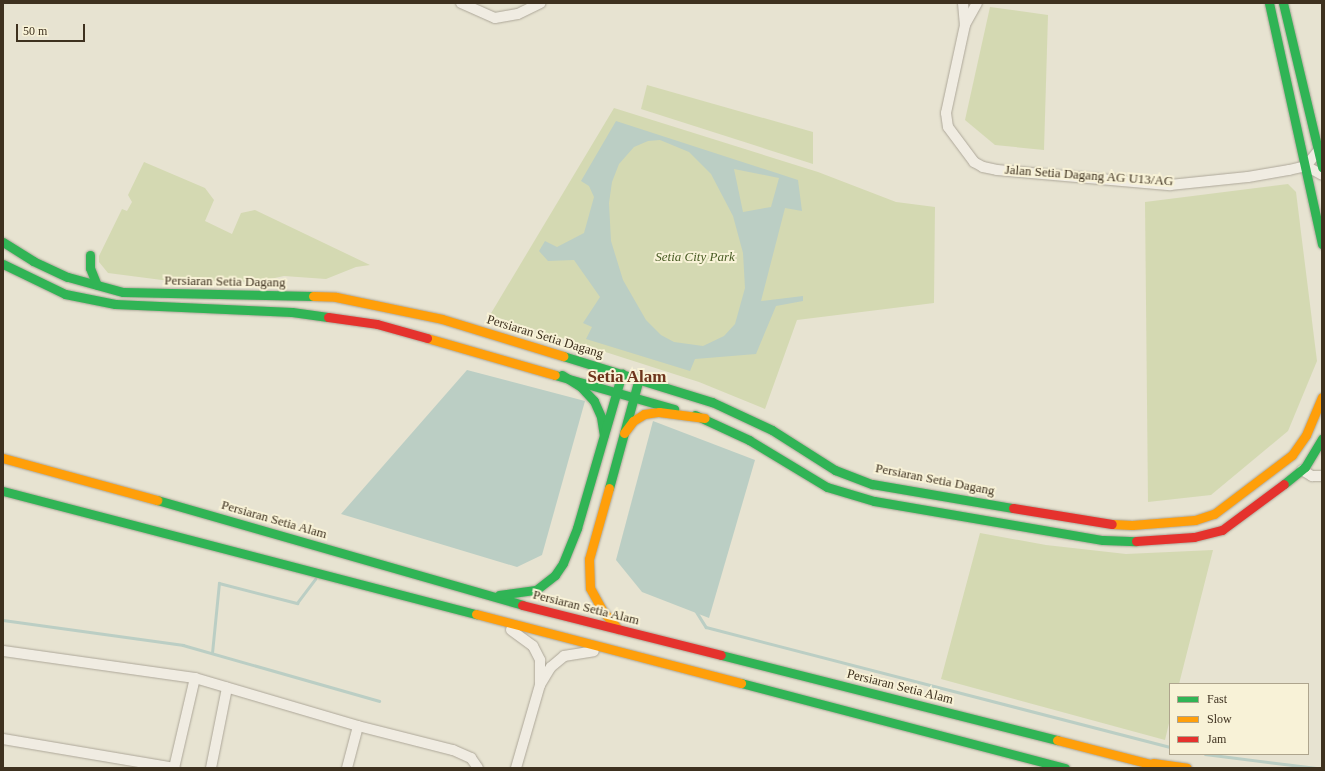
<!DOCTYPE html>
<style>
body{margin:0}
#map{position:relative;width:1325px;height:771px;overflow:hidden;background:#e7e3d1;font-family:Georgia,serif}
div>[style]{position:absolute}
.green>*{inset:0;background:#d4d9b2}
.water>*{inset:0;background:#bbcec4}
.stream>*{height:2.5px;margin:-1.25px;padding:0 1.25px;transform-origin:1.25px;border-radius:1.25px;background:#bbcec4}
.roads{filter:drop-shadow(0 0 1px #ada799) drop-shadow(0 0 1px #ada799)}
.street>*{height:10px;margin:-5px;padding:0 5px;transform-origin:5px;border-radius:5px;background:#f0ece2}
.fast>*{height:9px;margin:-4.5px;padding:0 4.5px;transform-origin:4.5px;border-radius:4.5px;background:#30b455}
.slow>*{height:9px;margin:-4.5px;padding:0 4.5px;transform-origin:4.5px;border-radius:4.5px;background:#ff9f0a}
.jam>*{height:9px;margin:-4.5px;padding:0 4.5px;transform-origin:4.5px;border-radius:4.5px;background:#e5322d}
span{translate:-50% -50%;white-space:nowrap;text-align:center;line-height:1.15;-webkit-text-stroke:4px #f8f2d7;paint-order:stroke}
.street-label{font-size:13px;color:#3e311f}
.park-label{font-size:13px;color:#485c24;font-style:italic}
.district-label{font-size:17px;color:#6d341c;font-weight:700}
.frame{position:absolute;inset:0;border:4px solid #3e311f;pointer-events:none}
.legend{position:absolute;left:1169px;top:683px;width:140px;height:72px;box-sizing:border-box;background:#f8f2d7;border:1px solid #aea58d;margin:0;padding:5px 7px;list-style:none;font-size:12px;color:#3e311f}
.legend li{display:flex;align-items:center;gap:8px;height:20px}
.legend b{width:20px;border:1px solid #aea58d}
.scale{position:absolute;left:16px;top:24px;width:69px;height:18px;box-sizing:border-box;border:2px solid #3e311f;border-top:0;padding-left:5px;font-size:12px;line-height:14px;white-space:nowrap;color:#3e311f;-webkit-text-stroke:3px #f8f2d7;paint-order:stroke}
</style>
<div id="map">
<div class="green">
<div style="clip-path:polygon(990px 7px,1048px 15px,1044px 150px,995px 145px,965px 120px)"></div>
<div style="clip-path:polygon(647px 85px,813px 132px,813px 164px,641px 109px)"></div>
<div style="clip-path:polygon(614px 108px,818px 172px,896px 202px,935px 207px,934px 303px,797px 320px,765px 409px,699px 382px,490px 315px)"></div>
<div style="clip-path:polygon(144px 162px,205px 188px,214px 200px,205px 221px,232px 234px,241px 213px,255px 210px,370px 265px,356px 267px,326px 279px,284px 276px,256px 282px,162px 280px,108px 273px,99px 262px,99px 256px,122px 209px,127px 211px,132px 202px,128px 195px)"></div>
<div style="clip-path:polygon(1288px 184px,1296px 192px,1317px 361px,1288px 431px,1211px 495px,1148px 502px,1145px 202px)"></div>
<div style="clip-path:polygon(980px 533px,1046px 545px,1126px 554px,1213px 550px,1179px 684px,1170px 684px,1170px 719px,1165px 740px,941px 679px)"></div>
</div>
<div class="water">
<div style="clip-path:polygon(evenodd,616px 121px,798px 180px,802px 211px,785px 208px,761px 301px,803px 296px,803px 301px,776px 306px,756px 354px,695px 359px,690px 371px,586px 339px,592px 327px,583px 323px,600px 297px,574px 260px,548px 261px,539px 251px,545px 241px,557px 247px,584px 233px,594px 197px,589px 186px,581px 181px,616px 121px,660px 140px,689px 152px,711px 174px,733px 216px,743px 253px,745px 288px,735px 324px,724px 336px,703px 346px,674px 342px,661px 335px,646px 320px,623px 280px,611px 241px,609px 203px,612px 182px,619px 164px,634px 147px,648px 141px,660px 140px,616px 121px,734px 169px,779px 178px,771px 207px,743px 212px,734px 169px)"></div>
<div style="clip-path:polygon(467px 370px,585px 401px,542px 555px,517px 567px,341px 514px)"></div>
<div style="clip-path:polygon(653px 421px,755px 460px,709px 618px,642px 592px,616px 560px)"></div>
</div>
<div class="stream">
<div style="left:696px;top:611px;width:19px;rotate:58deg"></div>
<div style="left:706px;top:627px;width:479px;rotate:14.5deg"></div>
<div style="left:3px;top:620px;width:182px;rotate:7.9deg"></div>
<div style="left:183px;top:645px;width:204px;rotate:15.9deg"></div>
<div style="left:212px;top:653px;width:70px;rotate:-84.3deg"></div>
<div style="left:219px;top:583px;width:81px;rotate:14.4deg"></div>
<div style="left:297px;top:603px;width:30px;rotate:-53deg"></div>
<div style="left:1205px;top:754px;width:112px;rotate:7.2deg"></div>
</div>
<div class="roads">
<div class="street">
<div style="left:461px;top:3px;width:37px;rotate:24deg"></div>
<div style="left:495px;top:18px;width:23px;rotate:-10deg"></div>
<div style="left:518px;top:14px;width:25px;rotate:-26deg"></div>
<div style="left:963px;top:3px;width:22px;rotate:85deg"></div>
<div style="left:977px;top:3px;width:25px;rotate:119deg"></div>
<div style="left:965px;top:25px;width:90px;rotate:102.2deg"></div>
<div style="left:946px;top:113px;width:14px;rotate:82deg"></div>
<div style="left:948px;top:127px;width:44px;rotate:53.4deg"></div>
<div style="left:974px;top:162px;width:10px;rotate:29deg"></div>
<div style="left:983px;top:167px;width:14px;rotate:12deg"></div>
<div style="left:997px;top:170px;width:174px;rotate:5deg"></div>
<div style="left:1170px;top:185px;width:78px;rotate:-5.9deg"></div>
<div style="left:1248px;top:177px;width:42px;rotate:-9.7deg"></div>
<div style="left:1289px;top:170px;width:17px;rotate:-13deg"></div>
<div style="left:1306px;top:166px;width:21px;rotate:-51deg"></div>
<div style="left:1306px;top:166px;width:18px;rotate:29deg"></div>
<div style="left:1302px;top:470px;width:12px;rotate:31deg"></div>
<div style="left:1312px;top:476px;width:10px"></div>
<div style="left:511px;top:630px;width:27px;rotate:36deg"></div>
<div style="left:533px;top:646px;width:16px;rotate:63deg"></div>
<div style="left:540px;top:660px;width:25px;rotate:90deg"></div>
<div style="left:3px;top:651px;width:194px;rotate:8deg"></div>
<div style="left:195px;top:678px;width:170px;rotate:16.4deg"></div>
<div style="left:358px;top:726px;width:98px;rotate:14.2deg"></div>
<div style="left:453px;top:750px;width:20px;rotate:24deg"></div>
<div style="left:471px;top:758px;width:12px;rotate:55deg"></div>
<div style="left:3px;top:739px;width:174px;rotate:9.6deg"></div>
<div style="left:174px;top:768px;width:92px;rotate:-76.9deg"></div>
<div style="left:211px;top:768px;width:82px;rotate:-78.7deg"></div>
<div style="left:347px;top:768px;width:43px;rotate:-75.3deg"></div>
<div style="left:516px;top:768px;width:86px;rotate:-73.9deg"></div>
<div style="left:540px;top:685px;width:21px;rotate:-59deg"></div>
<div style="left:551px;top:667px;width:17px;rotate:-40deg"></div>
<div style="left:564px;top:656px;width:30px;rotate:-9deg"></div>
</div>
<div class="fast">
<div style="left:1269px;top:3px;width:247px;rotate:77.6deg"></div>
<div style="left:1283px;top:3px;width:169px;rotate:76.6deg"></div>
<div style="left:3px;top:242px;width:36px;rotate:32deg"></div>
<div style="left:33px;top:261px;width:38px;rotate:25deg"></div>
<div style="left:68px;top:277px;width:57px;rotate:15.3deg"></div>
<div style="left:123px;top:292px;width:190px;rotate:1.2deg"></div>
<div style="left:90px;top:255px;width:13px;rotate:90deg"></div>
<div style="left:90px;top:268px;width:18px;rotate:68deg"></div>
<div style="left:3px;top:264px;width:69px;rotate:25.8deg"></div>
<div style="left:65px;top:294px;width:51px;rotate:11.3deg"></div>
<div style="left:115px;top:304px;width:177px;rotate:2.6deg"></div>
<div style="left:292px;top:312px;width:36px;rotate:8deg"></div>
<div style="left:563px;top:356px;width:156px;rotate:17.2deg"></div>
<div style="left:712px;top:402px;width:66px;rotate:25deg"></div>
<div style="left:772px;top:430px;width:75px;rotate:32.4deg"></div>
<div style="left:835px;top:470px;width:40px;rotate:21deg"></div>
<div style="left:872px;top:484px;width:143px;rotate:9.7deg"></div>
<div style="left:555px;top:375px;width:124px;rotate:15.9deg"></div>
<div style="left:562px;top:375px;width:22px;rotate:32deg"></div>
<div style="left:581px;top:387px;width:19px;rotate:47deg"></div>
<div style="left:594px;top:401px;width:17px;rotate:66deg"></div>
<div style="left:601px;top:417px;width:18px;rotate:81deg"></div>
<div style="left:695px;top:415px;width:60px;rotate:24.8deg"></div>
<div style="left:749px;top:440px;width:91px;rotate:31.1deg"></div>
<div style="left:827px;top:487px;width:49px;rotate:16.6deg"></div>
<div style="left:874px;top:501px;width:232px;rotate:9.7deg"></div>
<div style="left:1103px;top:540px;width:33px;rotate:2deg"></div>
<div style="left:1284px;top:484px;width:27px;rotate:-39deg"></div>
<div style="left:1305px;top:467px;width:33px;rotate:-59deg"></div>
<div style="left:609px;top:488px;width:114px;rotate:-74.7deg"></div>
<div style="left:3px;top:491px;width:489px;rotate:14.6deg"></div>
<div style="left:157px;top:500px;width:380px;rotate:16deg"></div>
<div style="left:499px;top:595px;width:37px;rotate:-8deg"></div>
<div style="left:536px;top:590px;width:24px;rotate:-38deg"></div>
<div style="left:555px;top:575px;width:14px;rotate:-56deg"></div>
<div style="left:563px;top:563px;width:38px;rotate:-68deg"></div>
<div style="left:577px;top:528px;width:161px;rotate:-73.8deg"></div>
<div style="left:721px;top:655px;width:347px;rotate:14.2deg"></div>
<div style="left:741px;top:683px;width:335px;rotate:14.7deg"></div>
</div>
<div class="slow">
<div style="left:313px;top:296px;width:23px;rotate:2deg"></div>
<div style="left:336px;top:297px;width:108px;rotate:11.7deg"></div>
<div style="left:442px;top:319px;width:127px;rotate:17deg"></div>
<div style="left:427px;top:338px;width:133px;rotate:16.1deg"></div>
<div style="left:624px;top:433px;width:15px;rotate:-53deg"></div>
<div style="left:633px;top:421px;width:13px;rotate:-32deg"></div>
<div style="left:644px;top:414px;width:15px;rotate:-8deg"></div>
<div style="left:659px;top:412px;width:46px;rotate:7.4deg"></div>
<div style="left:3px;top:458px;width:160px;rotate:15.3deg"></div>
<div style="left:609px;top:488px;width:74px;rotate:105.7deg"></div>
<div style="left:589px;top:559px;width:29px;rotate:88deg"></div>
<div style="left:590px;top:588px;width:25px;rotate:61deg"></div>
<div style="left:602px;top:610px;width:25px;rotate:50deg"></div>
<div style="left:1112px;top:524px;width:20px;rotate:3deg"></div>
<div style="left:1132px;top:525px;width:63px;rotate:-4.5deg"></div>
<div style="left:1195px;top:520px;width:20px;rotate:-18deg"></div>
<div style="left:1214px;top:514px;width:98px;rotate:-37.1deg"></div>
<div style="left:1292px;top:455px;width:24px;rotate:-55deg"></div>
<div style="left:1306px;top:435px;width:41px;rotate:-67.2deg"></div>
<div style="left:476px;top:614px;width:274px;rotate:14.6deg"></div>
<div style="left:1057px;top:740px;width:113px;rotate:14.4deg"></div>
<div style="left:1153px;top:763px;width:34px;rotate:8deg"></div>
</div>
<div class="jam">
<div style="left:328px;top:317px;width:49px;rotate:8.1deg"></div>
<div style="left:377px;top:324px;width:52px;rotate:15.6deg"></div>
<div style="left:1013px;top:508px;width:100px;rotate:9.2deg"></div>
<div style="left:1136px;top:541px;width:58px;rotate:-3.9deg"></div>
<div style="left:1194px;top:537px;width:29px;rotate:-14deg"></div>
<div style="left:1222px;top:530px;width:77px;rotate:-36.6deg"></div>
<div style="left:522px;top:605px;width:205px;rotate:14.1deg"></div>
</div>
</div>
<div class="street-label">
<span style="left:1089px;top:176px;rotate:4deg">Jalan Setia Dagang AG U13/AG</span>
<span style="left:225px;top:282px;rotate:1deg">Persiaran Setia Dagang</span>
<span style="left:545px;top:337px;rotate:17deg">Persiaran Setia Dagang</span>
<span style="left:935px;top:480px;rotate:11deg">Persiaran Setia Dagang</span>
<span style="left:274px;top:520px;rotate:16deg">Persiaran Setia Alam</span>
<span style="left:586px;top:608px;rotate:14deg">Persiaran Setia Alam</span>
<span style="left:900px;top:687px;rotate:14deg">Persiaran Setia Alam</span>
</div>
<div class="park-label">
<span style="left:695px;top:257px">Setia City Park</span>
</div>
<div class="district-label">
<span style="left:627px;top:377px">Setia Alam</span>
</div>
<div class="frame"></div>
<ul class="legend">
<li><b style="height:5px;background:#30b455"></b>Fast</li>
<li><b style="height:5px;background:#ff9f0a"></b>Slow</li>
<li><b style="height:5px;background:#e5322d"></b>Jam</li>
</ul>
<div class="scale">50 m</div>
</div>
